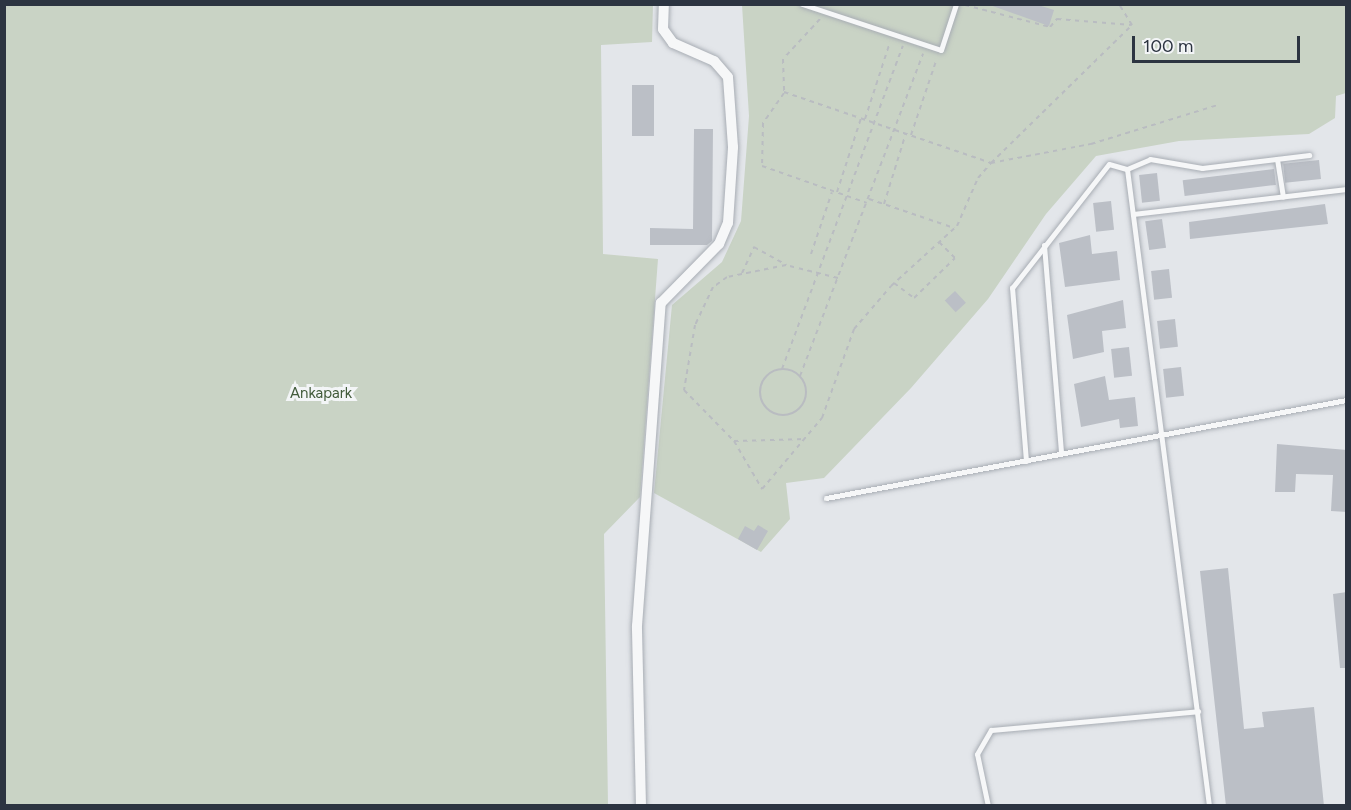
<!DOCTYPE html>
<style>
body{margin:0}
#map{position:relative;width:1351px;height:810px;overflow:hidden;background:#e3e6ea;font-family:Figtree,sans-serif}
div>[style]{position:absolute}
.green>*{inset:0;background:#c9d3c5}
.building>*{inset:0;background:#bbbfc6;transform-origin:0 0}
.path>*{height:2px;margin-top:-1px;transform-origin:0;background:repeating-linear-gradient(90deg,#b9bcc1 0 4.5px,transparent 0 9px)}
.path>.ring{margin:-1px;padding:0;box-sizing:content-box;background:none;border:2px solid #b9bcc1;border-radius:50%}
.roads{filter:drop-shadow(0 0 2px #a8adb4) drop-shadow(0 0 2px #a8adb4)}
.lane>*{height:5px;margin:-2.5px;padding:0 2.5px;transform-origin:2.5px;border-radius:2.5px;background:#f6f7f8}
.street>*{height:10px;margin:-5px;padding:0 5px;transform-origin:5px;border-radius:5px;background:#f6f7f8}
span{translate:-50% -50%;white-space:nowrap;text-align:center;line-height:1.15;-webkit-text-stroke:6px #f3f5f7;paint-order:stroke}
.park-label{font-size:15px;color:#425b3b}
.frame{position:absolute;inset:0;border:6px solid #2c3441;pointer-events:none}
.scale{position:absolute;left:1132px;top:36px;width:168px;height:27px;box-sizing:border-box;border:3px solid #2c3441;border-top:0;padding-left:8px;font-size:18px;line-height:21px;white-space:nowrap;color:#2c3441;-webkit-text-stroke:4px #f3f5f7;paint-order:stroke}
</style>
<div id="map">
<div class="green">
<div style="clip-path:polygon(5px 4px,653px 5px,652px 42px,601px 45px,603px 254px,658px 259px,640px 497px,604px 534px,608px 805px,5px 805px)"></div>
<div style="clip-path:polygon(742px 5px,1346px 5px,1346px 93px,1336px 96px,1335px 118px,1309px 134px,1179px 141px,1096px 156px,1046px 214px,988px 299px,911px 388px,824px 478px,786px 483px,790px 519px,761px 552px,654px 493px,672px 305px,722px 262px,741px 221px,749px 116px)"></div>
</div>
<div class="building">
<div style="clip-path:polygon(987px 4px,1035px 4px,1054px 10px,1049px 26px)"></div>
<div style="left:632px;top:85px;width:22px;height:51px"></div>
<div style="clip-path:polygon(694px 129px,713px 129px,712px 241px,707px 245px,650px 245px,650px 228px,693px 229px)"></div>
<div style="left:1319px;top:160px;width:19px;height:36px;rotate:84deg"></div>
<div style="left:1274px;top:169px;width:16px;height:92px;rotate:83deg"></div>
<div style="left:1157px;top:173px;width:28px;height:18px;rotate:84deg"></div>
<div style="left:1111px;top:201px;width:29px;height:18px;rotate:84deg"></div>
<div style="clip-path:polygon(1325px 204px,1328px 224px,1190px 239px,1189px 222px)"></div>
<div style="left:1162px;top:219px;width:29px;height:17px;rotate:82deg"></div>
<div style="clip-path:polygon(1090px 235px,1092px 254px,1117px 251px,1120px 280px,1065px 287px,1059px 243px)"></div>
<div style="left:1169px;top:269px;width:29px;height:18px;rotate:84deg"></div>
<div style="left:955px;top:291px;width:16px;height:14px;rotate:47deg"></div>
<div style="clip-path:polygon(1123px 300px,1126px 328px,1102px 331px,1104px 352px,1073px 359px,1067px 315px)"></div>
<div style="left:1175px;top:319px;width:28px;height:18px;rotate:84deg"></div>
<div style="left:1129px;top:347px;width:29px;height:18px;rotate:84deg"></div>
<div style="left:1181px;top:367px;width:29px;height:18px;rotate:84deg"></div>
<div style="clip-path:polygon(1105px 376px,1109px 400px,1135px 397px,1138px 426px,1120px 428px,1119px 419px,1081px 427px,1074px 384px)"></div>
<div style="clip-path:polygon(1277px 444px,1347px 450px,1347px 512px,1331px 511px,1333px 475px,1296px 474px,1295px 492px,1275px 492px)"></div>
<div style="clip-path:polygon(758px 525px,768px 531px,757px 550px,738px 539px,745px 526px,754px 531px)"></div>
<div style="clip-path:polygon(1228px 568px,1244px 729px,1264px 727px,1262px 712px,1314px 707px,1324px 806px,1226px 806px,1200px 571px)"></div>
<div style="clip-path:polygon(1347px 592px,1347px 668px,1340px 668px,1333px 594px)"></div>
</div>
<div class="path">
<div style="left:965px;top:5px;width:88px;rotate:14.5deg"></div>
<div style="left:1050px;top:27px;width:11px;rotate:-49deg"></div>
<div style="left:1057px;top:19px;width:75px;rotate:4.6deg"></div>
<div style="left:820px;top:19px;width:54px;rotate:132.8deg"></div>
<div style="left:783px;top:59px;width:33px;rotate:88deg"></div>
<div style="left:784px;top:92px;width:219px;rotate:18.9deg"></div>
<div style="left:991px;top:163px;width:197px;rotate:-44.4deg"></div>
<div style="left:1132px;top:25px;width:25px;rotate:-122deg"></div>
<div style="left:784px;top:93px;width:37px;rotate:125deg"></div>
<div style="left:763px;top:123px;width:43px;rotate:91.3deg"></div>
<div style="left:762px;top:166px;width:111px;rotate:19.4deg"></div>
<div style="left:865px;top:119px;width:81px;rotate:-72deg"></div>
<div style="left:911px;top:135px;width:81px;rotate:-71.3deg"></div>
<div style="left:837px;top:192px;width:78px;rotate:-72deg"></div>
<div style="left:869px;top:199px;width:90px;rotate:18.8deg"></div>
<div style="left:884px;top:204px;width:74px;rotate:-72.8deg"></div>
<div style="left:811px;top:254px;width:65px;rotate:-71.3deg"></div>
<div style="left:742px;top:273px;width:29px;rotate:-65deg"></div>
<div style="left:754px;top:247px;width:37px;rotate:29deg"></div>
<div style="left:838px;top:278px;width:54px;rotate:-166deg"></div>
<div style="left:786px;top:265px;width:60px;rotate:168.5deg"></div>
<div style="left:727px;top:277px;width:17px;rotate:144deg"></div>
<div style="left:713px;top:287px;width:42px;rotate:115.3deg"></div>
<div style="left:695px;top:325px;width:66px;rotate:99.6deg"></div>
<div style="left:684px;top:390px;width:71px;rotate:45.6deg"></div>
<div style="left:734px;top:441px;width:56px;rotate:59.7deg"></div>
<div style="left:762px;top:489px;width:93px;rotate:-49.8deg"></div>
<div style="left:822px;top:418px;width:95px;rotate:-70.2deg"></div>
<div style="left:854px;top:329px;width:57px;rotate:-49.3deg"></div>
<div style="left:891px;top:286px;width:89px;rotate:-42.3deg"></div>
<div style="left:957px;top:226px;width:52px;rotate:-66.4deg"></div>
<div style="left:978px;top:178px;width:20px;rotate:-49deg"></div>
<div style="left:991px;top:163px;width:102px;rotate:-10.8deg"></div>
<div style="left:1091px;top:144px;width:133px;rotate:-17.1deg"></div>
<div style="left:894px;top:283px;width:25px;rotate:37deg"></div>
<div style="left:914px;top:298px;width:57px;rotate:-44.3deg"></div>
<div style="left:955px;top:258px;width:23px;rotate:-135deg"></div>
<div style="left:782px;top:369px;width:345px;rotate:-69.5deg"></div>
<div class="ring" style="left:760px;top:369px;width:44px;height:44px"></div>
<div style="left:800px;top:376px;width:345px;rotate:-69.1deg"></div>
<div style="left:734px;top:441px;width:72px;rotate:-1.6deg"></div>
</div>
<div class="roads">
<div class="lane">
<div style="left:802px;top:4px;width:146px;rotate:18.3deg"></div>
<div style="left:941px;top:50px;width:48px;rotate:-71.9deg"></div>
<div style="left:1277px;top:159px;width:38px;rotate:81deg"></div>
<div style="left:1127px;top:169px;width:642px;rotate:82.66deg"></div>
<div style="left:1127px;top:169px;width:25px;rotate:-23deg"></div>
<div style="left:1150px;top:159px;width:53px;rotate:9.8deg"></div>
<div style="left:1202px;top:168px;width:108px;rotate:-6.9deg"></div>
<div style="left:1133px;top:214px;width:213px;rotate:-6.7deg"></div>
<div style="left:1044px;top:245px;width:207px;rotate:85.3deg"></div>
<div style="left:1026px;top:461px;width:174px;rotate:-94.6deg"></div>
<div style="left:1012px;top:288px;width:157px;rotate:-52deg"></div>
<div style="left:1109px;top:164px;width:19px;rotate:16deg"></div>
<div style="left:826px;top:498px;width:529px;rotate:-10.67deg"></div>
<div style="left:988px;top:806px;width:53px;rotate:-101.9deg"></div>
<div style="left:977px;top:754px;width:28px;rotate:-60deg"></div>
<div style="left:991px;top:730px;width:208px;rotate:-5.2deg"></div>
</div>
<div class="street">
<div style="left:641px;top:806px;width:180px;rotate:-91.3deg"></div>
<div style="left:637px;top:626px;width:324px;rotate:-85.8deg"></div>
<div style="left:661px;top:303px;width:83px;rotate:-45.5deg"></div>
<div style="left:719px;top:244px;width:23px;rotate:-67deg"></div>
<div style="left:728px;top:223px;width:76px;rotate:-86.2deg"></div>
<div style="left:733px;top:147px;width:70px;rotate:-94.1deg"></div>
<div style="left:728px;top:77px;width:21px;rotate:-131deg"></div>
<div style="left:714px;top:61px;width:45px;rotate:-156.3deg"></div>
<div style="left:673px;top:43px;width:17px;rotate:-126deg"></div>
<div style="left:663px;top:29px;width:25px;rotate:-88deg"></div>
</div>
</div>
<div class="park-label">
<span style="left:321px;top:394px">Ankapark</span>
</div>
<div class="frame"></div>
<div class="scale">100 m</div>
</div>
